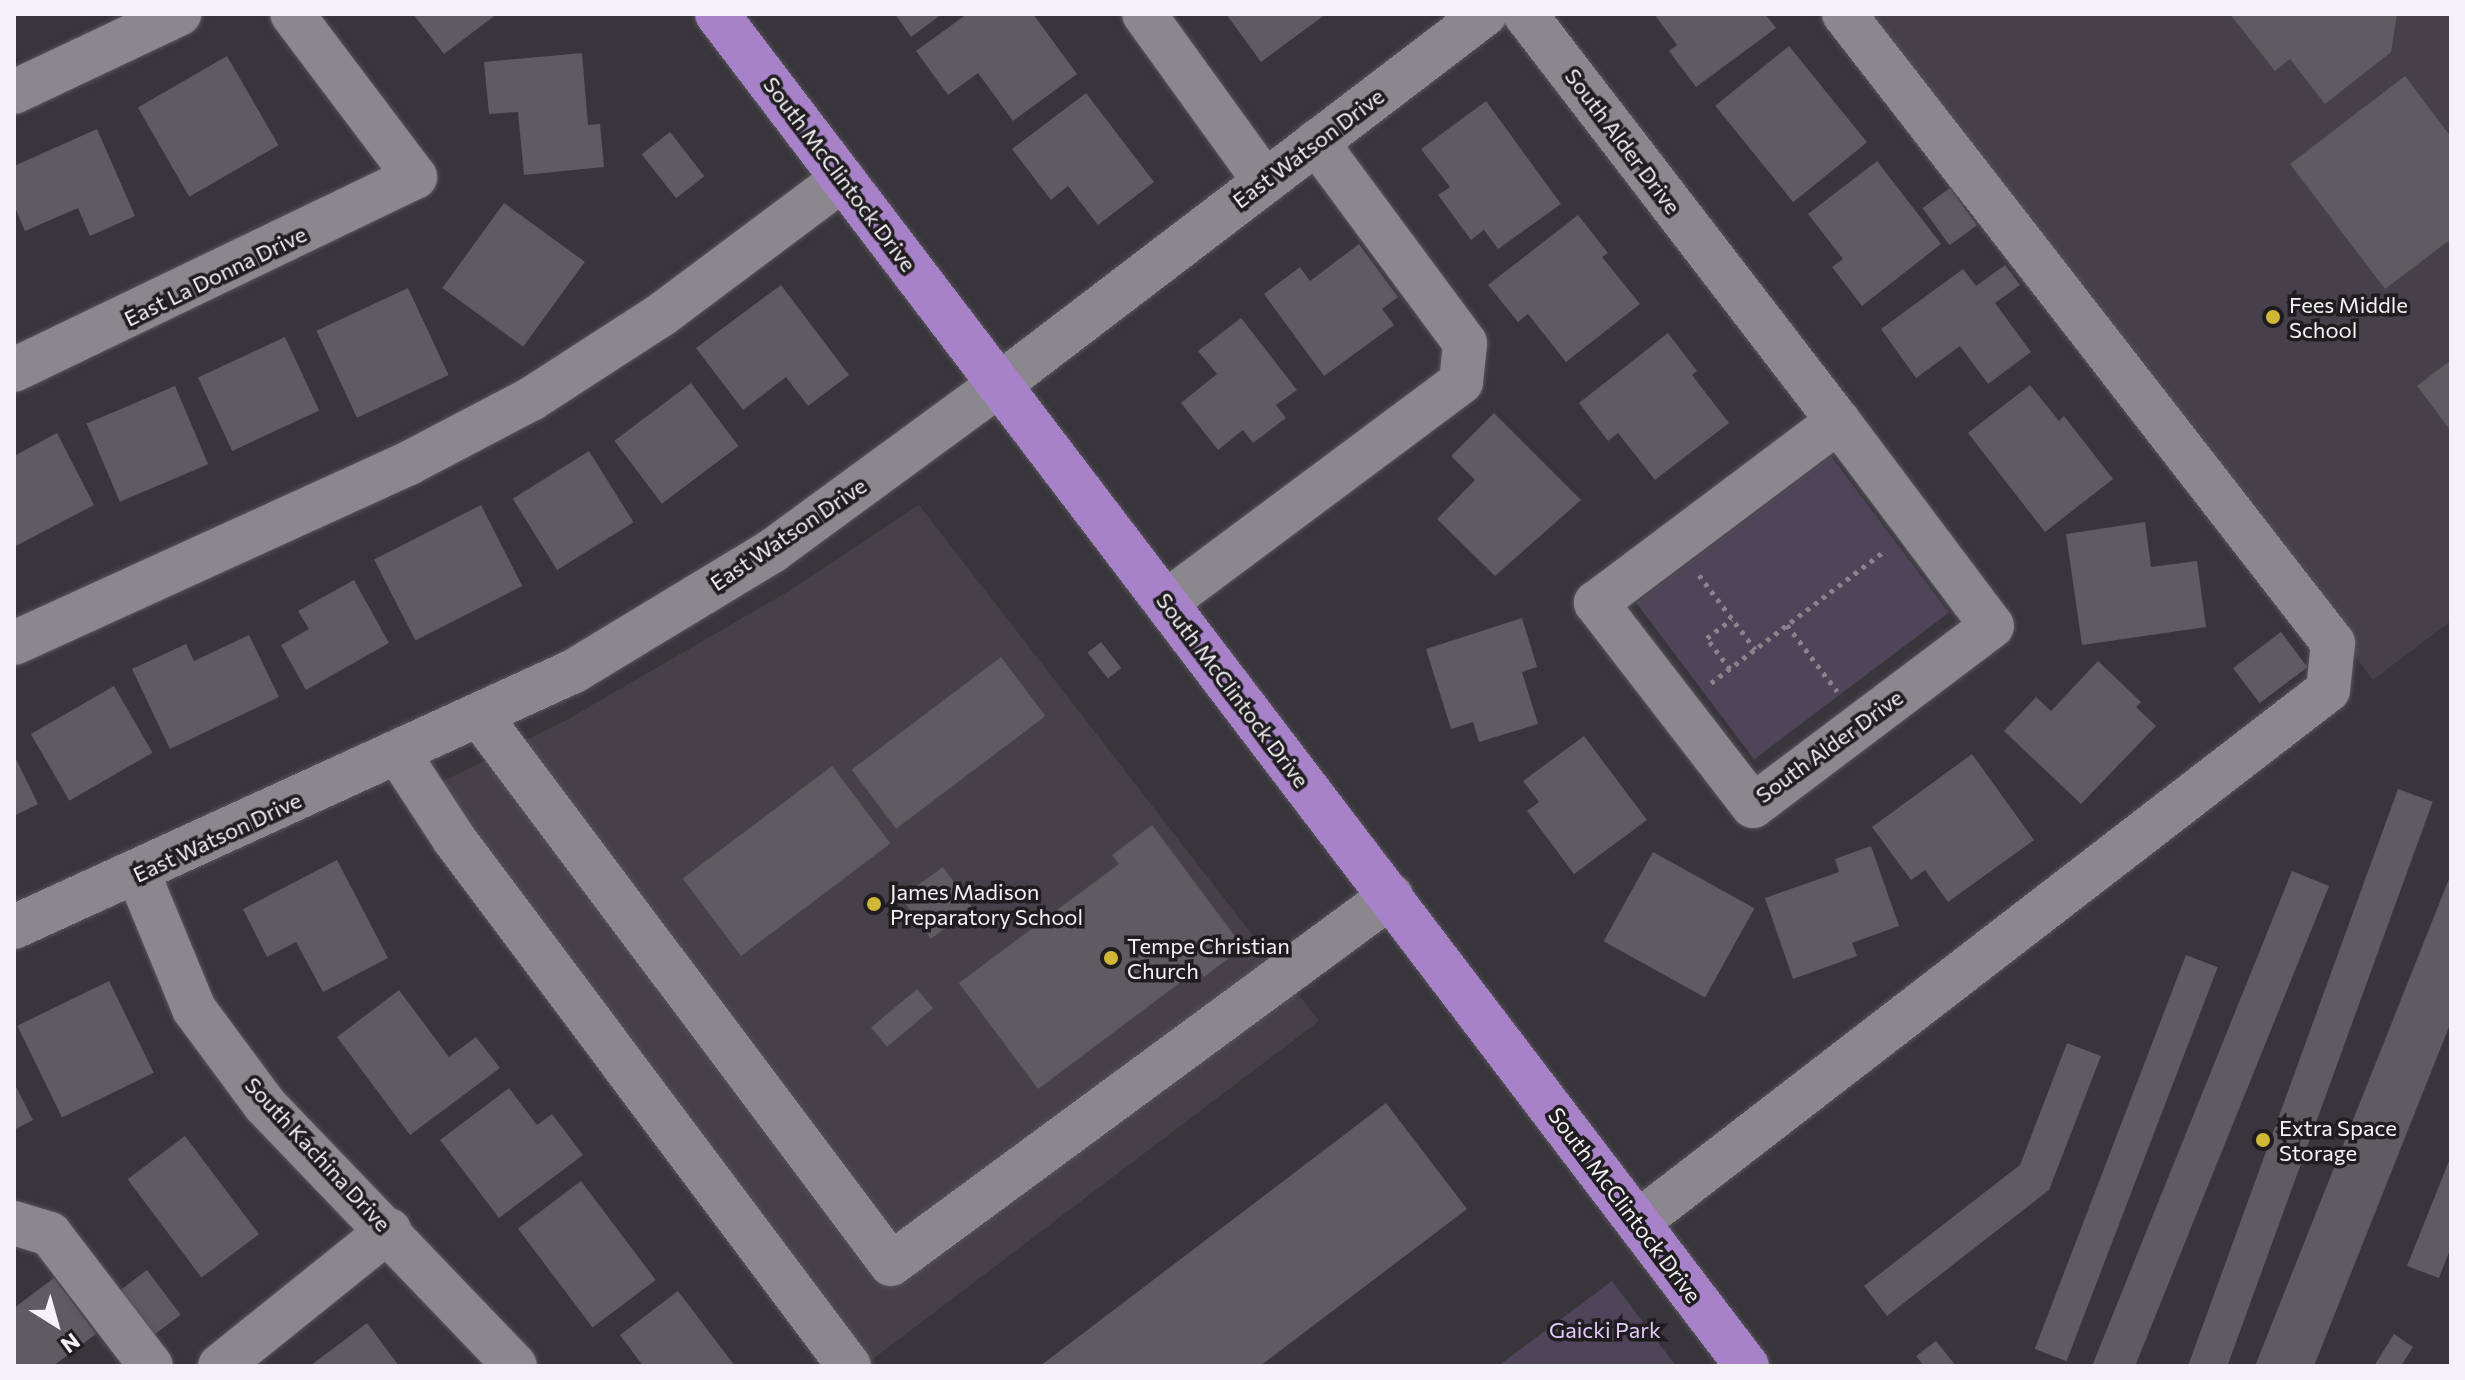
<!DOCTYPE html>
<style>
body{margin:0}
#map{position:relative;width:2465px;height:1380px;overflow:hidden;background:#38353b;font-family:Commissioner,sans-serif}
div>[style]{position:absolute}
.built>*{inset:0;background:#46404a}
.green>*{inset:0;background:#4f4459;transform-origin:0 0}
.building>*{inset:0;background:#5e5b61;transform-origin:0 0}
.path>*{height:5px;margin-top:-2.5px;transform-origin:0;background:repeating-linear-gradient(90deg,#87858a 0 4px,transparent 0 10px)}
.roads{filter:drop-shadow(0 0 2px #565459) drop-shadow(0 0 2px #565459)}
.minor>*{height:44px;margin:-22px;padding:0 22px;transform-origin:22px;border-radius:22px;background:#8a878d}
.major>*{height:44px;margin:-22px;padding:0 22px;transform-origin:22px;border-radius:22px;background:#a782c8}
.dots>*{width:22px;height:22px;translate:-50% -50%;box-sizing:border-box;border:4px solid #1f1d20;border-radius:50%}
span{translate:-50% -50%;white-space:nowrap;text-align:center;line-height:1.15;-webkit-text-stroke:7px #1f1d20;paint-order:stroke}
.street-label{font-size:22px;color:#f4f2f6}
.poi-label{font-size:22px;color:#f4f2f6}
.left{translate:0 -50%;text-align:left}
.park-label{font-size:22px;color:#e2c9fc}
.frame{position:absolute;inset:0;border:16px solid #f4f2f6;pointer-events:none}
.north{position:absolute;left:16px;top:1284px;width:80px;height:80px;-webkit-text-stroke:6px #1f1d20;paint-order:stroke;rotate:143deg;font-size:22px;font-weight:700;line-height:32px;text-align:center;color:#f4f2f6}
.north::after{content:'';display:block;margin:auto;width:28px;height:36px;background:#f4f2f6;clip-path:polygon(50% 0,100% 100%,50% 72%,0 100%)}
</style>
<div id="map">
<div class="built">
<div style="clip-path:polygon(1862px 14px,2451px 14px,2451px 621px,2373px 680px)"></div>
<div style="clip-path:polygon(919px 505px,1319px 1021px,869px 1362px,431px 787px,563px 722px,784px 594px)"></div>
</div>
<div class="green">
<div style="left:1831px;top:456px;width:196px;height:244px;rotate:53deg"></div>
<div style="clip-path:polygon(1612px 1281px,1676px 1366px,1498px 1366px)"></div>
</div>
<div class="building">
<div style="clip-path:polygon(413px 14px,497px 14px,444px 54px)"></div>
<div style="clip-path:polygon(895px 14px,942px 14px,911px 37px)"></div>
<div style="clip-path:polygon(967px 14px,1033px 14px,1077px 74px,1013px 121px,978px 73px,948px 95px,916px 51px)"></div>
<div style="clip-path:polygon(1226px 14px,1326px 14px,1261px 62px)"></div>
<div style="clip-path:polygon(1654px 14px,1765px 14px,1776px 28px,1696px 87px,1669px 51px,1677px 45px)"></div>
<div style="clip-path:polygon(2230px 14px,2397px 14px,2391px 52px,2325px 104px,2290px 59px,2275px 71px)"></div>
<div style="left:1789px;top:46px;width:124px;height:95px;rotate:51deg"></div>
<div style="clip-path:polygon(582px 53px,588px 125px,600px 124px,604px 167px,524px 175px,518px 112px,489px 114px,484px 62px)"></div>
<div style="left:227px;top:56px;width:103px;height:103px;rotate:60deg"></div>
<div style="clip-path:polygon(2405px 76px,2451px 137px,2451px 239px,2385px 289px,2290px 164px)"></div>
<div style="clip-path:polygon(1086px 93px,1154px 182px,1098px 225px,1068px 186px,1051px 200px,1012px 149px)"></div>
<div style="clip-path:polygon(1486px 101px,1561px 204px,1498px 249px,1484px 230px,1471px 240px,1438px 195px,1450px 187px,1421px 149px)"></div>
<div style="clip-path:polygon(97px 129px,135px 216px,90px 236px,78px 208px,25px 231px,14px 205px,14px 166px)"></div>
<div style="left:670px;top:132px;width:56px;height:36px;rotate:52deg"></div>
<div style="clip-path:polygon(1877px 161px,1941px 244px,1862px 306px,1832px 267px,1843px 259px,1808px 214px)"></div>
<div style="left:1950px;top:188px;width:46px;height:34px;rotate:54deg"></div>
<div style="left:504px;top:203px;width:100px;height:105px;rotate:36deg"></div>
<div style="clip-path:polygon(1578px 215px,1608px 253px,1602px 257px,1640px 304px,1566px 362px,1528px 314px,1518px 322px,1488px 285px)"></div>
<div style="clip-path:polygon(1359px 244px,1398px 297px,1382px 309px,1394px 325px,1324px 376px,1264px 294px,1300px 267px,1310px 281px)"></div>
<div style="clip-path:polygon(2005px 265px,2020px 285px,1995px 303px,2031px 352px,1988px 384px,1960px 346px,1916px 378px,1881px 329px,1963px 269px,1976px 286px)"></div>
<div style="clip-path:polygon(781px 285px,849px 375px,808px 406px,786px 377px,743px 410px,696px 348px)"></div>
<div style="left:408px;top:288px;width:96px;height:101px;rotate:65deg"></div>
<div style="clip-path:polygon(1241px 318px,1297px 390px,1276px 405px,1286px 418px,1253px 443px,1243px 430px,1218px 450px,1181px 403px,1217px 374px,1198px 351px)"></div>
<div style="clip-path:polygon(1668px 333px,1697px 371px,1692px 375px,1729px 423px,1655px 480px,1618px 433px,1608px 441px,1579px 403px)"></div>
<div style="left:285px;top:337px;width:81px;height:96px;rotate:65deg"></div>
<div style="clip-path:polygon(2451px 360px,2451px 431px,2417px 386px)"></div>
<div style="left:691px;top:383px;width:79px;height:96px;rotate:53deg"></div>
<div style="clip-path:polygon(2030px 385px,2059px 421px,2064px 416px,2113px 479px,2045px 532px,1968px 433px)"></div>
<div style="left:175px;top:386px;width:85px;height:96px;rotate:67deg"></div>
<div style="clip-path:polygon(1494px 413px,1581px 500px,1495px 576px,1437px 519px,1475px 480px,1451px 456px)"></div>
<div style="clip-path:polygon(57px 433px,94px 505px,14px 547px,14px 456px)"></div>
<div style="left:589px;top:451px;width:84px;height:90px;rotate:58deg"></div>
<div style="left:481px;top:505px;width:91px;height:120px;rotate:63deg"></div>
<div style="clip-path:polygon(2145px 522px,2151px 567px,2197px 561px,2206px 627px,2082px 645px,2066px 534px)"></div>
<div style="clip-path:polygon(354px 580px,389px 643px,306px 690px,281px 645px,309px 629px,298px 611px)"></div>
<div style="clip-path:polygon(1522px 618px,1537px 667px,1522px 672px,1538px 724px,1479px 742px,1473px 722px,1451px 729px,1426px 649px)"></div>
<div style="left:2281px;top:632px;width:44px;height:60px;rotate:53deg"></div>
<div style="clip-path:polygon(249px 635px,279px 697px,170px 749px,132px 669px,186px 644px,194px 661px)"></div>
<div style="left:1101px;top:642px;width:33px;height:17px;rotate:52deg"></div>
<div style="left:1001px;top:657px;width:74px;height:187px;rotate:53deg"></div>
<div style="clip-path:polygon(2098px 661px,2141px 702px,2136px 707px,2156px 726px,2081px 804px,2004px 731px,2036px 697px,2051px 711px)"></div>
<div style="left:114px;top:686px;width:77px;height:96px;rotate:60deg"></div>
<div style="clip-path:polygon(1584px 736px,1647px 820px,1574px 874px,1527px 811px,1539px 802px,1523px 781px)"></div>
<div style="clip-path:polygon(1972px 754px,2034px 840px,1948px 902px,1925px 870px,1911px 880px,1872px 827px)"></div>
<div style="clip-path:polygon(14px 755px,38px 804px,14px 816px)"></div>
<div style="left:832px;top:766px;width:97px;height:187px;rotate:53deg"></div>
<div style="left:2398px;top:789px;width:37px;height:620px;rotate:20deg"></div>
<div style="clip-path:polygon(1152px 825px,1243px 947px,1204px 977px,1198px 969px,1038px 1089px,959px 983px,1119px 864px,1112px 855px)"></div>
<div style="clip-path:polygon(1871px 846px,1899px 926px,1852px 943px,1857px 956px,1793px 979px,1765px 898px,1839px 872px,1835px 859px)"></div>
<div style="left:1653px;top:852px;width:116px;height:102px;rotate:29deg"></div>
<div style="clip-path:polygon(337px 860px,388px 958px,323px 992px,296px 942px,267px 957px,243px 909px)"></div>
<div style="left:943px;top:867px;width:51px;height:52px;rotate:54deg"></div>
<div style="left:2292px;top:871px;width:40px;height:533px;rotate:22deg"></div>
<div style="clip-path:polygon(2451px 874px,2451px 1022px,2314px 1366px,2255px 1366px)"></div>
<div style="left:2186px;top:955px;width:34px;height:422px;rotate:21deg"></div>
<div style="left:109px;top:981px;width:102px;height:102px;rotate:64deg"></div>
<div style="left:917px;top:989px;width:25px;height:60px;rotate:50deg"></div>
<div style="clip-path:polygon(399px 990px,449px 1057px,476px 1037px,500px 1068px,410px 1135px,337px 1037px)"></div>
<div style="clip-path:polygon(2067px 1043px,2101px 1056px,2049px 1190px,1887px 1316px,1864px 1286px,2020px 1165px)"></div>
<div style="clip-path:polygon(14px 1083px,33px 1120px,14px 1130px)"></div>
<div style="clip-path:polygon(509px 1088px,537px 1125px,552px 1114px,583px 1155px,499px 1218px,440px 1140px)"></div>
<div style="clip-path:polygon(1386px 1103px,1467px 1209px,1260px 1366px,1040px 1366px)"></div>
<div style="left:185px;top:1136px;width:123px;height:72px;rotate:53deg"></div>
<div style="clip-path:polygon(2451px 1156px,2451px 1247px,2439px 1278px,2407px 1266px)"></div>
<div style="left:581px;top:1181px;width:124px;height:79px;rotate:53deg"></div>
<div style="left:147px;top:1270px;width:56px;height:43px;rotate:53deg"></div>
<div style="clip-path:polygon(54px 1278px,96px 1334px,53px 1366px,14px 1366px,14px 1308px)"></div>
<div style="clip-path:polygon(678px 1291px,735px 1366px,643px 1366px,620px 1335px)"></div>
<div style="clip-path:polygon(367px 1323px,399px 1366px,310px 1366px)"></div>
<div style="clip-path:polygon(2394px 1334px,2413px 1347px,2401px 1366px,2374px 1366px)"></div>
<div style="clip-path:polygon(1936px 1341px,1956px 1366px,1924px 1366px,1916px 1356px)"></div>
</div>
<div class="path">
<div style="left:1699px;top:575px;width:93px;rotate:52.9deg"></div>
<div style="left:1787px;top:625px;width:83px;rotate:52.9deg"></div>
<div style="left:1730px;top:669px;width:39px;rotate:-127deg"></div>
<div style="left:1707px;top:638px;width:31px;rotate:-37deg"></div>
<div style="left:1711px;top:683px;width:218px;rotate:-37.3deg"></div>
</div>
<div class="roads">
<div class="minor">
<div style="left:1144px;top:14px;width:207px;rotate:54.2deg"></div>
<div style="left:1525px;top:14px;width:513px;rotate:52.44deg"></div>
<div style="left:14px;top:92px;width:183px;rotate:-25.3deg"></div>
<div style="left:14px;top:370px;width:445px;rotate:-25.7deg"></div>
<div style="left:415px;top:177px;width:204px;rotate:-127deg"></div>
<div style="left:1838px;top:421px;width:256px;rotate:53.1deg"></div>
<div style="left:1992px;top:626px;width:299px;rotate:143deg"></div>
<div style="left:1753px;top:806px;width:257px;rotate:-127.7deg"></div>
<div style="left:1596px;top:603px;width:303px;rotate:-36.9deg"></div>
<div style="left:1166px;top:602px;width:368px;rotate:-36.7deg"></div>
<div style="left:1461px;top:382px;width:39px;rotate:-84deg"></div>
<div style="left:1465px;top:343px;width:250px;rotate:-126.5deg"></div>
<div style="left:14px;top:643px;width:434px;rotate:-24.5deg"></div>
<div style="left:409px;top:463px;width:138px;rotate:-27.7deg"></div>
<div style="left:531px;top:399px;width:155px;rotate:-32.9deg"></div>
<div style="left:661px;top:315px;width:227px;rotate:-36.8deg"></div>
<div style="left:479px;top:715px;width:686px;rotate:53.11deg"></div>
<div style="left:891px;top:1264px;width:621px;rotate:-36.35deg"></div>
<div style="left:398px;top:753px;width:103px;rotate:56.9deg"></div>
<div style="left:454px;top:839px;width:659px;rotate:53.15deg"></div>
<div style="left:138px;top:873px;width:147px;rotate:67.6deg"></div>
<div style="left:194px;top:1009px;width:119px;rotate:53.5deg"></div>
<div style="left:265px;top:1105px;width:361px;rotate:46.2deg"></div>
<div style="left:14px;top:927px;width:616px;rotate:-24.57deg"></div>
<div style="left:574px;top:671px;width:232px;rotate:-31.2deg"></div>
<div style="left:772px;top:551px;width:283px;rotate:-36.2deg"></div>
<div style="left:1000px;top:384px;width:610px;rotate:-37.34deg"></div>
<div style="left:1638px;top:1222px;width:871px;rotate:-37.63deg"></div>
<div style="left:2328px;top:690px;width:47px;rotate:-83.9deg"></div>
<div style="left:2333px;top:643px;width:797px;rotate:-127.86deg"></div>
<div style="left:14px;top:1223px;width:38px;rotate:17deg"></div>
<div style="left:50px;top:1234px;width:166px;rotate:52.6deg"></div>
<div style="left:220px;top:1366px;width:217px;rotate:-38.8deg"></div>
</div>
<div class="major">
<div style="left:717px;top:14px;width:1700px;rotate:52.7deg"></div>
</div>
</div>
<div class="dots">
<div style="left:2273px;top:317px;background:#d1b736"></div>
<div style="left:874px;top:904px;background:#d1b736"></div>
<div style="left:1111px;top:958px;background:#d1b736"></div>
<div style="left:2263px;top:1140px;background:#d1b736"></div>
</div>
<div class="street-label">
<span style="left:1623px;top:141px;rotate:53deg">South Alder Drive</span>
<span style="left:1308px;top:148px;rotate:-37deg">East Watson Drive</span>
<span style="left:840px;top:174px;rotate:53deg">South McClintock Drive</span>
<span style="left:215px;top:276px;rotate:-26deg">East La Donna Drive</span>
<span style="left:788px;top:534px;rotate:-34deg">East Watson Drive</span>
<span style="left:1233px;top:690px;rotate:53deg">South McClintock Drive</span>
<span style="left:1829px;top:746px;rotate:-36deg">South Alder Drive</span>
<span style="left:217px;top:837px;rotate:-25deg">East Watson Drive</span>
<span style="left:318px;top:1154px;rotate:47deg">South Kachina Drive</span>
<span style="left:1625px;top:1205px;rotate:53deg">South McClintock Drive</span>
</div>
<div class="poi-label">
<span class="left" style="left:2289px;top:317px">Fees Middle<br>School</span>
<span class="left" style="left:890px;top:904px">James Madison<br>Preparatory School</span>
<span class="left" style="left:1127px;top:958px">Tempe Christian<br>Church</span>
<span class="left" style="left:2279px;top:1140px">Extra Space<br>Storage</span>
</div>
<div class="park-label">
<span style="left:1605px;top:1330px">Gaicki Park</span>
</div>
<div class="frame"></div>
<div class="north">N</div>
</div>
